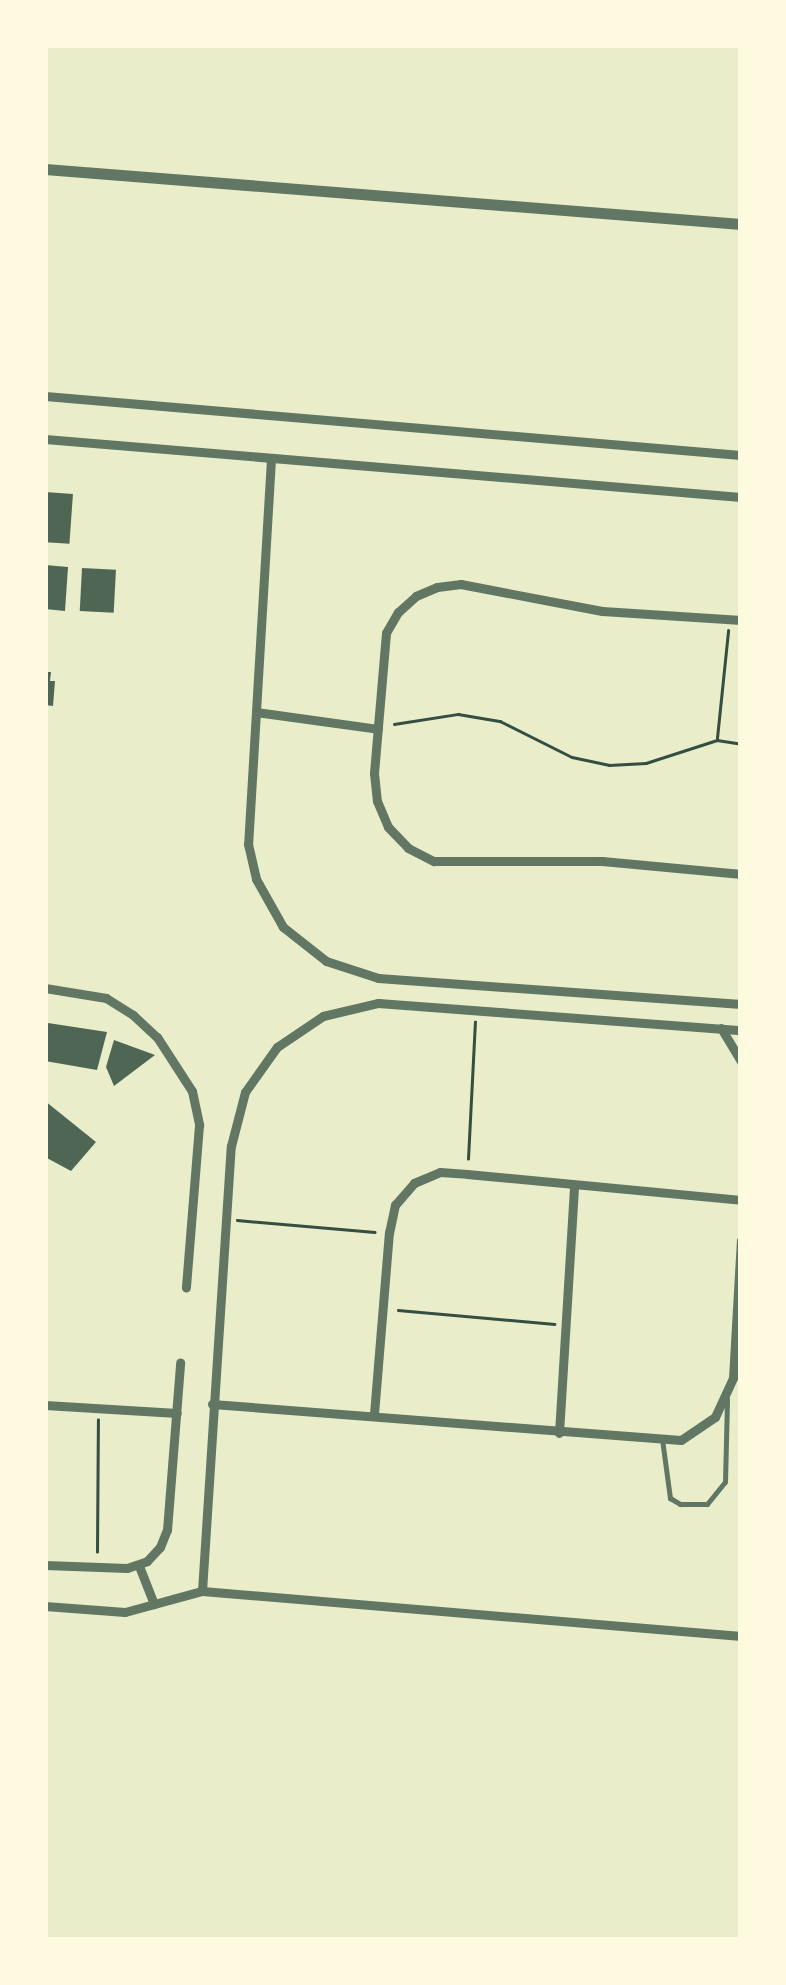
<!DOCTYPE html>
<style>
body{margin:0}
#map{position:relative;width:786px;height:1985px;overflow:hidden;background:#e9edc9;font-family:"Public Sans",sans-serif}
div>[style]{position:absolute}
.building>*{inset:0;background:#4f6655;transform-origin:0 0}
.path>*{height:2.5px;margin:-1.25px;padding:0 1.25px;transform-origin:1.25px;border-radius:1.25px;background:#344e41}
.service>*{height:5px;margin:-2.5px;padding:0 2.5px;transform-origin:2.5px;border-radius:2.5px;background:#617663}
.minor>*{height:9px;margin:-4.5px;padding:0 4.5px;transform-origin:4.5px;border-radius:4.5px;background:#617663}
.tertiary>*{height:11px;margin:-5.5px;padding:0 5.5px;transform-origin:5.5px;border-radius:5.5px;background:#617663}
span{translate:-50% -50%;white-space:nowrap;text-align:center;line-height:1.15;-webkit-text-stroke:10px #fefae0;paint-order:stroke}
.frame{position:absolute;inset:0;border:48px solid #fefae0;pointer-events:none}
</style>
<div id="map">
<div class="building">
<div style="left:45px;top:492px;width:28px;height:50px;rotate:4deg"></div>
<div style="clip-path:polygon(45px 565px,68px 567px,65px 611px,45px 609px)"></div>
<div style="left:82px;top:568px;width:34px;height:43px;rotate:3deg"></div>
<div style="clip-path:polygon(45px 672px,51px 672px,50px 681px,55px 681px,53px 706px,45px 705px)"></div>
<div style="clip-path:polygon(48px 1023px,107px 1032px,97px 1070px,45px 1061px)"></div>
<div style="clip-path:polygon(114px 1040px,155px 1055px,114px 1086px,106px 1067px)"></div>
<div style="clip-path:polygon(45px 1101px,96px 1142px,71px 1171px,45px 1157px)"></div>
</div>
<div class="path">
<div style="left:394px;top:724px;width:65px;rotate:-8.9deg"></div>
<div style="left:458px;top:714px;width:43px;rotate:9.5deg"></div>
<div style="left:500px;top:721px;width:80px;rotate:26.6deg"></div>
<div style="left:572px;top:757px;width:38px;rotate:12deg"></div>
<div style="left:609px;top:765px;width:37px;rotate:-3deg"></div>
<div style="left:646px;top:763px;width:75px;rotate:-17.9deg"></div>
<div style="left:717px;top:740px;width:24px;rotate:9deg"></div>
<div style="left:717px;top:738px;width:108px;rotate:-84.1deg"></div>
<div style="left:468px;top:1159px;width:137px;rotate:-87.1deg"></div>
<div style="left:237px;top:1220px;width:138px;rotate:5deg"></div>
<div style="left:398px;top:1310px;width:157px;rotate:5.1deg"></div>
<div style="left:97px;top:1552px;width:132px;rotate:-89.6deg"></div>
</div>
<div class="service">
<div style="left:662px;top:1439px;width:60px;rotate:82.3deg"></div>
<div style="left:670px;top:1498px;width:12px;rotate:31deg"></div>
<div style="left:680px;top:1504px;width:27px"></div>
<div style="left:707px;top:1504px;width:28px;rotate:-51deg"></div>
<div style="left:725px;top:1482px;width:83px;rotate:-88.6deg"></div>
</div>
<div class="minor">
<div style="left:45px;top:396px;width:698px;rotate:4.85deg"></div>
<div style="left:45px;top:439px;width:698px;rotate:4.76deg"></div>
<div style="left:271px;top:459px;width:386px;rotate:93.4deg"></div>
<div style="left:248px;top:844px;width:36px;rotate:77deg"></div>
<div style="left:256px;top:879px;width:55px;rotate:60.6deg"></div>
<div style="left:283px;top:927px;width:55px;rotate:38.3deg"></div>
<div style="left:326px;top:961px;width:55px;rotate:18.1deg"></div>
<div style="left:378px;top:978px;width:364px;rotate:4.1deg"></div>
<div style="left:741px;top:620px;width:139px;rotate:-176.3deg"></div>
<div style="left:602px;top:611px;width:144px;rotate:-169.2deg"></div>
<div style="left:461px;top:584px;width:24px;rotate:173deg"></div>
<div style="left:437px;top:587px;width:23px;rotate:157deg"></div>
<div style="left:416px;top:596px;width:24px;rotate:138deg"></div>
<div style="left:398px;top:612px;width:24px;rotate:120deg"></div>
<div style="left:386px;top:633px;width:141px;rotate:94.9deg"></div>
<div style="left:374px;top:773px;width:28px;rotate:84deg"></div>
<div style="left:377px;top:801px;width:28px;rotate:67deg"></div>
<div style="left:388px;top:827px;width:29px;rotate:46deg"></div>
<div style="left:408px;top:848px;width:29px;rotate:27deg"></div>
<div style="left:434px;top:861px;width:168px"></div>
<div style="left:602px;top:861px;width:140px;rotate:5.3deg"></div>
<div style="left:256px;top:712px;width:123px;rotate:7.9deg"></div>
<div style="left:45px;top:988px;width:62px;rotate:9.3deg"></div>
<div style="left:106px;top:998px;width:32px;rotate:32deg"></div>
<div style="left:133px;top:1015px;width:33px;rotate:43deg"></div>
<div style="left:157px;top:1037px;width:64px;rotate:57.1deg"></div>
<div style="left:192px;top:1091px;width:35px;rotate:78deg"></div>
<div style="left:199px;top:1125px;width:163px;rotate:94.6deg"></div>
<div style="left:721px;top:1028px;width:39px;rotate:59deg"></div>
<div style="left:212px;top:1404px;width:470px;rotate:4.4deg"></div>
<div style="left:681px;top:1440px;width:41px;rotate:-34.1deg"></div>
<div style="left:715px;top:1417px;width:43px;rotate:-65.2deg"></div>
<div style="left:733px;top:1378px;width:138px;rotate:-86.7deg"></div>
<div style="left:45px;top:1405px;width:132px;rotate:3.5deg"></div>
<div style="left:374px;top:1414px;width:182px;rotate:-85.3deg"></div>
<div style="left:389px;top:1233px;width:29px;rotate:-78deg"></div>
<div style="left:395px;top:1205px;width:29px;rotate:-49deg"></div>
<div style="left:414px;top:1183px;width:28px;rotate:-23deg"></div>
<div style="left:440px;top:1172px;width:27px;rotate:4deg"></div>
<div style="left:467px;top:1174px;width:275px;rotate:5.4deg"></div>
<div style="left:559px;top:1433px;width:246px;rotate:-86.5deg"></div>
<div style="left:45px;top:1565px;width:82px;rotate:2.1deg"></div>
<div style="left:127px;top:1568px;width:21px;rotate:-19deg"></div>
<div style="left:147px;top:1561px;width:19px;rotate:-47deg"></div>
<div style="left:160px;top:1547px;width:18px;rotate:-68deg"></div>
<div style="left:167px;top:1530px;width:168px;rotate:-85.5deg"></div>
<div style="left:139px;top:1566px;width:41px;rotate:68.5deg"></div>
<div style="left:202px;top:1591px;width:446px;rotate:-86.3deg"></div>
<div style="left:231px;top:1146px;width:56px;rotate:-75.5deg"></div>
<div style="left:245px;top:1092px;width:55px;rotate:-54.6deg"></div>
<div style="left:277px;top:1047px;width:55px;rotate:-34deg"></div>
<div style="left:323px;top:1016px;width:57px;rotate:-13.3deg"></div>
<div style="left:378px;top:1003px;width:364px;rotate:4.3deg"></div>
<div style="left:45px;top:1606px;width:80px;rotate:4.3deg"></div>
<div style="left:125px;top:1612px;width:80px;rotate:-15.3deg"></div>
<div style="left:202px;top:1591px;width:541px;rotate:4.77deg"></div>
</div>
<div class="tertiary">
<div style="left:45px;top:169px;width:698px;rotate:4.52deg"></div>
</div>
<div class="frame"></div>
</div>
